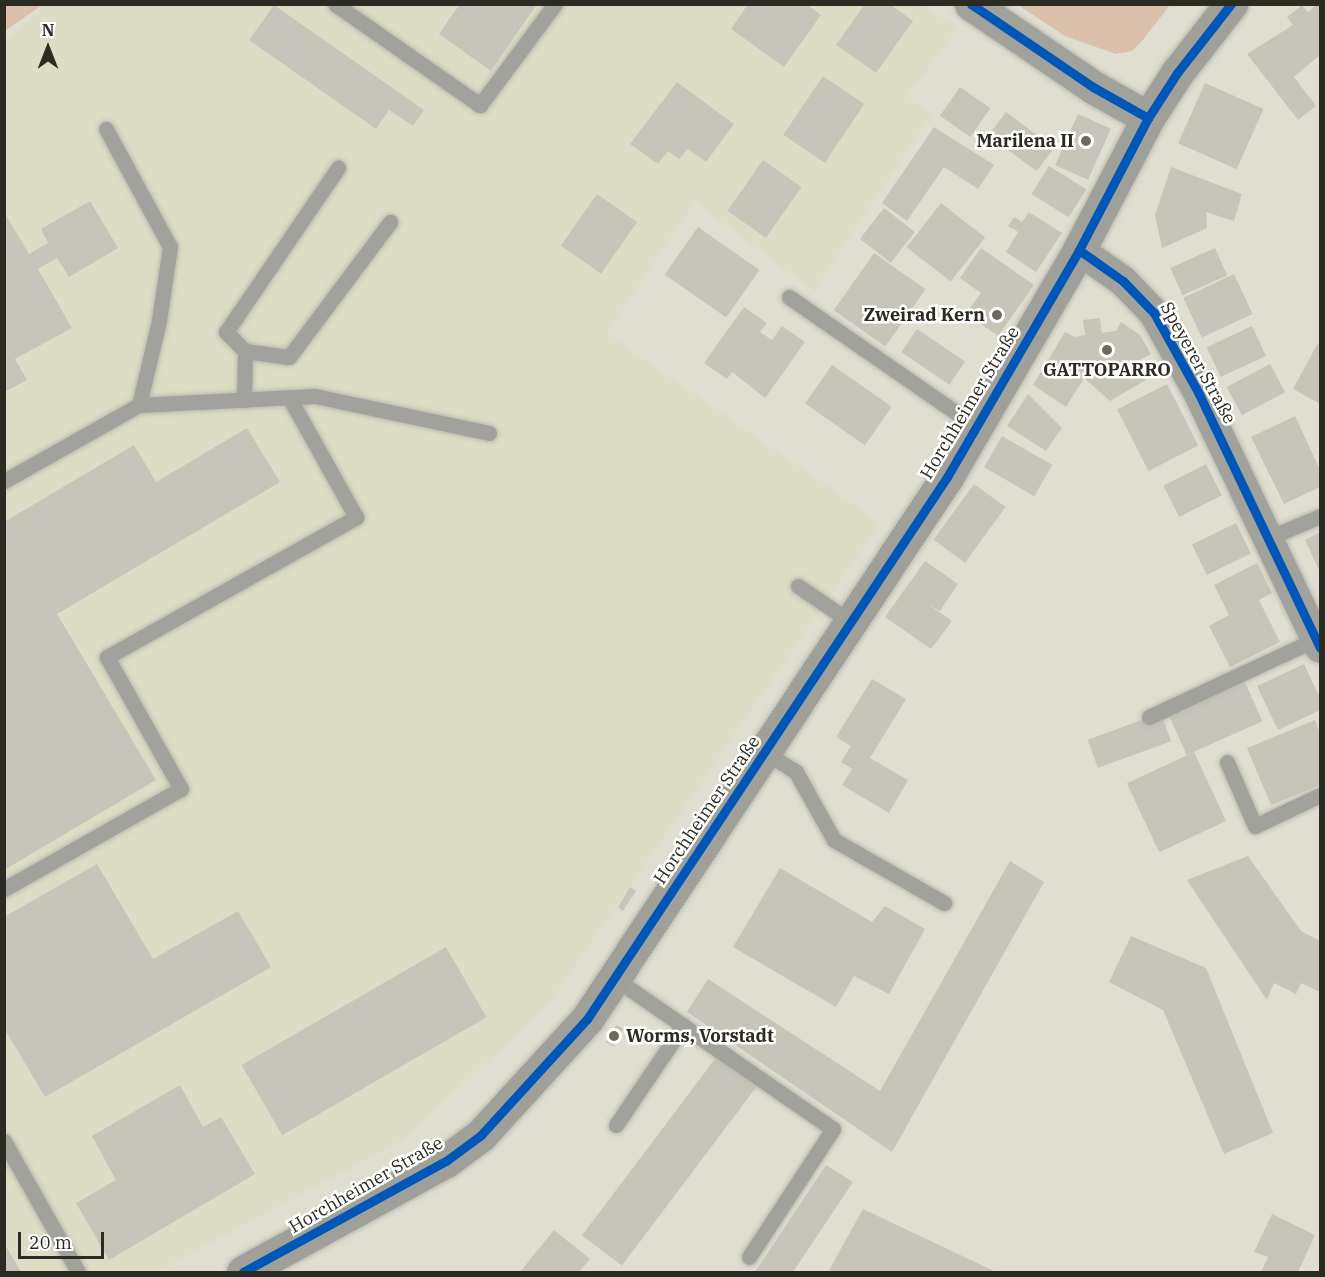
<!DOCTYPE html>
<meta charset="utf-8">
<style>
body{margin:0}
#map{position:relative;width:1325px;height:1277px;overflow:hidden;background:#dfded0;font-family:"IBM Plex Serif",serif}
div>[style]{position:absolute}
.built>*{inset:0;background:#dddcc4}
.green>*{inset:0;background:#dbc0ab}
.building>*{inset:0;background:#c7c5ba;transform-origin:0 0}
.roads{filter:drop-shadow(0 0 2px #b9b9af) drop-shadow(0 0 2px #b9b9af)}
.service>*{height:15px;margin:-7.5px;padding:0 7.5px;transform-origin:7.5px;border-radius:7.5px;background:#a0a29b}
.minor>*{height:30px;margin:-15px;padding:0 15px;transform-origin:15px;border-radius:15px;background:#a0a29b}
.tertiary>*{height:33px;margin:-16.5px;padding:0 16.5px;transform-origin:16.5px;border-radius:16.5px;background:#a0a29b}
.secondary>*{height:33px;margin:-16.5px;padding:0 16.5px;transform-origin:16.5px;border-radius:16.5px;background:#9fa099}
.cycleway>*{height:9px;margin:-4.5px;padding:0 4.5px;transform-origin:4.5px;border-radius:4.5px;background:#0057b8}
.dots>*{width:16px;height:16px;translate:-50% -50%;box-sizing:border-box;border:3px solid #fff;border-radius:50%}
span{translate:-50% -50%;white-space:nowrap;text-align:center;line-height:1.15;-webkit-text-stroke:5px #fff;paint-order:stroke}
.poi-label{font-size:18px;color:#2b2b21;font-weight:700}
.right{translate:-100% -50%;text-align:right}
.left{translate:0 -50%;text-align:left}
.street-label{font-size:18px;color:#2b2b21}
.frame{position:absolute;inset:0;border:6px solid #2b2b21;pointer-events:none}
.north{position:absolute;left:18px;top:18px;width:60px;height:60px;-webkit-text-stroke:4px #fff;paint-order:stroke;rotate:0deg;font-size:16px;font-weight:700;line-height:24px;text-align:center;color:#2b2b21}
.north::after{content:'';display:block;margin:auto;width:21px;height:27px;background:#2b2b21;clip-path:polygon(50% 0,100% 100%,50% 72%,0 100%)}
.scale{position:absolute;left:18px;top:1232px;width:86px;height:27px;box-sizing:border-box;border:3px solid #2b2b21;border-top:0;padding-left:8px;font-size:18px;line-height:21px;white-space:nowrap;color:#2b2b21;-webkit-text-stroke:4px #fff;paint-order:stroke}
</style>
<div id="map">
<div class="built">
<div style="clip-path:polygon(47px 4px,922px 4px,957px 29px,907px 97px,931px 114px,814px 291px,695px 202px,606px 333px,880px 523px,548px 1005px,404px 1139px,156px 1272px,5px 1272px,5px 40px)"></div>
</div>
<div class="green">
<div style="clip-path:polygon(5px 4px,42px 4px,42px 5px,5px 31px)"></div>
<div style="clip-path:polygon(1018px 5px,1170px 5px,1142px 41px,1132px 51px,1116px 54px,1065px 36px)"></div>
</div>
<div class="building">
<div style="clip-path:polygon(460px 4px,537px 4px,491px 71px,439px 34px)"></div>
<div style="clip-path:polygon(748px 4px,806px 4px,821px 15px,784px 67px,731px 29px)"></div>
<div style="clip-path:polygon(865px 4px,890px 4px,913px 21px,876px 73px,836px 45px)"></div>
<div style="clip-path:polygon(1317px 4px,1320px 4px,1320px 55px,1294px 77px,1316px 106px,1298px 120px,1247px 54px,1293px 25px,1287px 17px,1302px 5px,1308px 12px)"></div>
<div style="clip-path:polygon(274px 5px,424px 110px,413px 126px,389px 110px,376px 129px,249px 40px)"></div>
<div style="left:823px;top:76px;width:50px;height:71px;rotate:34deg"></div>
<div style="clip-path:polygon(677px 82px,734px 124px,706px 162px,688px 149px,679px 159px,668px 151px,658px 164px,630px 144px)"></div>
<div style="left:1205px;top:83px;width:64px;height:66px;rotate:24deg"></div>
<div style="left:960px;top:87px;width:37px;height:35px;rotate:35deg"></div>
<div style="left:1006px;top:112px;width:60px;height:29px;rotate:37deg"></div>
<div style="left:1078px;top:114px;width:36px;height:56px;rotate:24deg"></div>
<div style="clip-path:polygon(934px 127px,994px 165px,978px 189px,944px 167px,907px 221px,882px 203px)"></div>
<div style="left:763px;top:160px;width:47px;height:62px;rotate:35deg"></div>
<div style="left:1049px;top:166px;width:44px;height:33px;rotate:32deg"></div>
<div style="clip-path:polygon(1171px 167px,1242px 194px,1234px 221px,1206px 212px,1207px 228px,1162px 248px,1155px 215px)"></div>
<div style="left:597px;top:194px;width:49px;height:63px;rotate:35deg"></div>
<div style="clip-path:polygon(90px 201px,118px 248px,69px 277px,57px 258px,38px 269px,72px 328px,15px 359px,27px 380px,4px 392px,4px 212px,29px 254px,48px 243px,41px 229px)"></div>
<div style="left:941px;top:203px;width:56px;height:56px;rotate:38deg"></div>
<div style="left:884px;top:208px;width:39px;height:39px;rotate:38deg"></div>
<div style="clip-path:polygon(1029px 212px,1062px 233px,1036px 272px,1006px 252px,1018px 232px,1008px 226px,1014px 217px,1022px 222px)"></div>
<div style="left:698px;top:227px;width:75px;height:58px;rotate:35deg"></div>
<div style="clip-path:polygon(981px 248px,1034px 285px,998px 336px,966px 313px,981px 293px,960px 278px)"></div>
<div style="left:1215px;top:248px;width:30px;height:49px;rotate:66deg"></div>
<div style="left:874px;top:253px;width:63px;height:70px;rotate:35deg"></div>
<div style="left:1234px;top:274px;width:44px;height:56px;rotate:65deg"></div>
<div style="clip-path:polygon(744px 307px,767px 323px,760px 332px,772px 340px,782px 326px,805px 342px,765px 398px,732px 372px,727px 379px,704px 363px)"></div>
<div style="clip-path:polygon(1100px 318px,1102px 333px,1116px 331px,1121px 322px,1140px 335px,1151px 354px,1136px 362px,1146px 380px,1110px 401px,1084px 378px,1066px 407px,1033px 385px,1065px 332px,1075px 337px,1085px 335px,1083px 320px)"></div>
<div style="left:1252px;top:326px;width:33px;height:50px;rotate:65deg"></div>
<div style="left:917px;top:329px;width:58px;height:28px;rotate:34deg"></div>
<div style="clip-path:polygon(1318px 343px,1320px 345px,1320px 404px,1293px 389px)"></div>
<div style="left:1270px;top:364px;width:32px;height:49px;rotate:62deg"></div>
<div style="left:832px;top:365px;width:73px;height:47px;rotate:35deg"></div>
<div style="left:1167px;top:384px;width:69px;height:56px;rotate:63deg"></div>
<div style="clip-path:polygon(1028px 394px,1062px 428px,1046px 451px,1007px 426px)"></div>
<div style="clip-path:polygon(1295px 416px,1320px 470px,1320px 487px,1284px 504px,1251px 437px)"></div>
<div style="clip-path:polygon(247px 428px,280px 482px,57px 614px,156px 780px,4px 870px,4px 522px,134px 445px,156px 482px)"></div>
<div style="left:1002px;top:436px;width:58px;height:36px;rotate:30deg"></div>
<div style="left:1206px;top:464px;width:35px;height:48px;rotate:63deg"></div>
<div style="left:974px;top:484px;width:39px;height:69px;rotate:36deg"></div>
<div style="left:1236px;top:523px;width:34px;height:49px;rotate:64deg"></div>
<div style="clip-path:polygon(1320px 532px,1320px 572px,1305px 540px)"></div>
<div style="clip-path:polygon(925px 561px,958px 584px,940px 611px,928px 604px,952px 621px,931px 649px,885px 617px)"></div>
<div style="clip-path:polygon(1257px 563px,1272px 593px,1259px 600px,1280px 642px,1230px 667px,1209px 626px,1229px 615px,1214px 585px)"></div>
<div style="clip-path:polygon(1304px 664px,1320px 698px,1320px 710px,1278px 730px,1257px 686px)"></div>
<div style="clip-path:polygon(872px 679px,906px 699px,870px 758px,908px 780px,889px 813px,842px 785px,852px 769px,841px 762px,851px 746px,836px 737px)"></div>
<div style="left:1245px;top:682px;width:43px;height:83px;rotate:66deg"></div>
<div style="left:1161px;top:713px;width:30px;height:78px;rotate:70deg"></div>
<div style="clip-path:polygon(1315px 720px,1320px 733px,1320px 785px,1271px 805px,1247px 748px)"></div>
<div style="left:1194px;top:752px;width:76px;height:74px;rotate:65deg"></div>
<div style="clip-path:polygon(1248px 856px,1301px 931px,1320px 941px,1320px 992px,1301px 983px,1296px 994px,1274px 983px,1267px 1000px,1187px 880px)"></div>
<div style="clip-path:polygon(1010px 861px,1044px 882px,892px 1152px,687px 1012px,708px 979px,880px 1091px)"></div>
<div style="clip-path:polygon(97px 864px,153px 959px,238px 911px,271px 967px,45px 1097px,4px 1028px,4px 917px)"></div>
<div style="clip-path:polygon(780px 868px,872px 922px,885px 906px,925px 929px,889px 994px,854px 976px,836px 1007px,733px 947px)"></div>
<div style="clip-path:polygon(630px 887px,636px 891px,623px 911px,618px 907px)"></div>
<div style="clip-path:polygon(1131px 936px,1206px 968px,1273px 1133px,1224px 1154px,1163px 1010px,1109px 982px)"></div>
<div style="left:446px;top:947px;width:81px;height:236px;rotate:60deg"></div>
<div style="left:616px;top:1025px;width:8px;height:20px;rotate:30deg"></div>
<div style="left:718px;top:1055px;width:50px;height:226px;rotate:37deg"></div>
<div style="clip-path:polygon(180px 1085px,203px 1127px,221px 1117px,255px 1174px,109px 1260px,76px 1203px,116px 1180px,92px 1136px)"></div>
<div style="clip-path:polygon(826px 1165px,853px 1182px,793px 1272px,755px 1272px)"></div>
<div style="clip-path:polygon(863px 1209px,996px 1272px,828px 1272px)"></div>
<div style="clip-path:polygon(1272px 1214px,1315px 1235px,1298px 1272px,1261px 1272px,1268px 1257px,1254px 1252px)"></div>
<div style="clip-path:polygon(554px 1230px,590px 1259px,579px 1272px,520px 1272px)"></div>
<div style="clip-path:polygon(4px 1243px,21px 1272px,4px 1272px)"></div>
</div>
<div class="roads">
<div class="service">
<div style="left:335px;top:4px;width:177px;rotate:34.9deg"></div>
<div style="left:480px;top:105px;width:126px;rotate:-53.4deg"></div>
<div style="left:106px;top:129px;width:134px;rotate:61.5deg"></div>
<div style="left:170px;top:247px;width:75px;rotate:98.5deg"></div>
<div style="left:159px;top:321px;width:86px;rotate:103.4deg"></div>
<div style="left:789px;top:297px;width:229px;rotate:34.7deg"></div>
<div style="left:245px;top:351px;width:44px;rotate:7.8deg"></div>
<div style="left:289px;top:357px;width:169px;rotate:-53.2deg"></div>
<div style="left:244px;top:400px;width:49px;rotate:-88.8deg"></div>
<div style="left:245px;top:351px;width:27px;rotate:-135deg"></div>
<div style="left:226px;top:332px;width:199px;rotate:-55.7deg"></div>
<div style="left:4px;top:481px;width:155px;rotate:-29.4deg"></div>
<div style="left:139px;top:405px;width:176px;rotate:-2.9deg"></div>
<div style="left:315px;top:396px;width:178px;rotate:12deg"></div>
<div style="left:1268px;top:538px;width:56px;rotate:-22.9deg"></div>
<div style="left:798px;top:586px;width:64px;rotate:34.2deg"></div>
<div style="left:1149px;top:717px;width:184px;rotate:-25deg"></div>
<div style="left:766px;top:753px;width:36px;rotate:32deg"></div>
<div style="left:796px;top:772px;width:78px;rotate:60.8deg"></div>
<div style="left:834px;top:840px;width:127px;rotate:29.8deg"></div>
<div style="left:1227px;top:762px;width:70px;rotate:66.4deg"></div>
<div style="left:1255px;top:826px;width:72px;rotate:-25.5deg"></div>
<div style="left:4px;top:889px;width:203px;rotate:-29.5deg"></div>
<div style="left:181px;top:789px;width:151px;rotate:-119.3deg"></div>
<div style="left:107px;top:657px;width:286px;rotate:-29.3deg"></div>
<div style="left:356px;top:517px;width:137px;rotate:-119.2deg"></div>
<div style="left:614px;top:978px;width:266px;rotate:34.6deg"></div>
<div style="left:833px;top:1129px;width:153px;rotate:123.3deg"></div>
<div style="left:616px;top:1125px;width:120px;rotate:-55.9deg"></div>
<div style="left:4px;top:1141px;width:150px;rotate:60.5deg"></div>
</div>
<div class="minor">
<div style="left:1079px;top:250px;width:54px;rotate:35.2deg"></div>
<div style="left:1123px;top:281px;width:45px;rotate:45.9deg"></div>
<div style="left:1154px;top:313px;width:93px;rotate:60.9deg"></div>
<div style="left:1199px;top:394px;width:281px;rotate:64.5deg"></div>
</div>
<div class="tertiary">
<div style="left:971px;top:4px;width:148px;rotate:34.2deg"></div>
<div style="left:1093px;top:87px;width:63px;rotate:29.4deg"></div>
</div>
<div class="secondary">
<div style="left:243px;top:1272px;width:231px;rotate:-28.7deg"></div>
<div style="left:446px;top:1161px;width:44px;rotate:-36.6deg"></div>
<div style="left:481px;top:1135px;width:157px;rotate:-47.6deg"></div>
<div style="left:587px;top:1019px;width:651px;rotate:-56.41deg"></div>
<div style="left:947px;top:477px;width:263px;rotate:-59.8deg"></div>
<div style="left:1079px;top:250px;width:149px;rotate:-62.4deg"></div>
<div style="left:1148px;top:118px;width:54px;rotate:-57.2deg"></div>
<div style="left:1177px;top:73px;width:88px;rotate:-52deg"></div>
</div>
</div>
<div class="cycleway">
<div style="left:971px;top:4px;width:148px;rotate:34.2deg"></div>
<div style="left:1093px;top:87px;width:63px;rotate:29.4deg"></div>
<div style="left:1079px;top:250px;width:54px;rotate:35.2deg"></div>
<div style="left:1123px;top:281px;width:45px;rotate:45.9deg"></div>
<div style="left:1154px;top:313px;width:93px;rotate:60.9deg"></div>
<div style="left:1199px;top:394px;width:281px;rotate:64.5deg"></div>
<div style="left:243px;top:1272px;width:231px;rotate:-28.7deg"></div>
<div style="left:446px;top:1161px;width:44px;rotate:-36.6deg"></div>
<div style="left:481px;top:1135px;width:157px;rotate:-47.6deg"></div>
<div style="left:587px;top:1019px;width:651px;rotate:-56.41deg"></div>
<div style="left:947px;top:477px;width:263px;rotate:-59.8deg"></div>
<div style="left:1079px;top:250px;width:149px;rotate:-62.4deg"></div>
<div style="left:1148px;top:118px;width:54px;rotate:-57.2deg"></div>
<div style="left:1177px;top:73px;width:88px;rotate:-52deg"></div>
</div>
<div class="dots">
<div style="left:1086px;top:141px;background:#6a6a5e"></div>
<div style="left:997px;top:315px;background:#6a6a5e"></div>
<div style="left:1107px;top:350px;background:#6a6a5e"></div>
<div style="left:614px;top:1036px;background:#6a6a5e"></div>
</div>
<div class="poi-label">
<span class="right" style="left:1074px;top:141px">Marilena II</span>
<span class="right" style="left:985px;top:315px">Zweirad Kern</span>
<span style="left:1107px;top:370px">GATTOPARRO</span>
<span class="left" style="left:626px;top:1036px">Worms, Vorstadt</span>
</div>
<div class="street-label">
<span style="left:1198px;top:363px;rotate:61deg">Speyerer Straße</span>
<span style="left:970px;top:403px;rotate:-59deg">Horchheimer Straße</span>
<span style="left:707px;top:810px;rotate:-56deg">Horchheimer Straße</span>
<span style="left:366px;top:1185px;rotate:-30deg">Horchheimer Straße</span>
</div>
<div class="frame"></div>
<div class="north">N</div>
<div class="scale">20 m</div>
</div>
